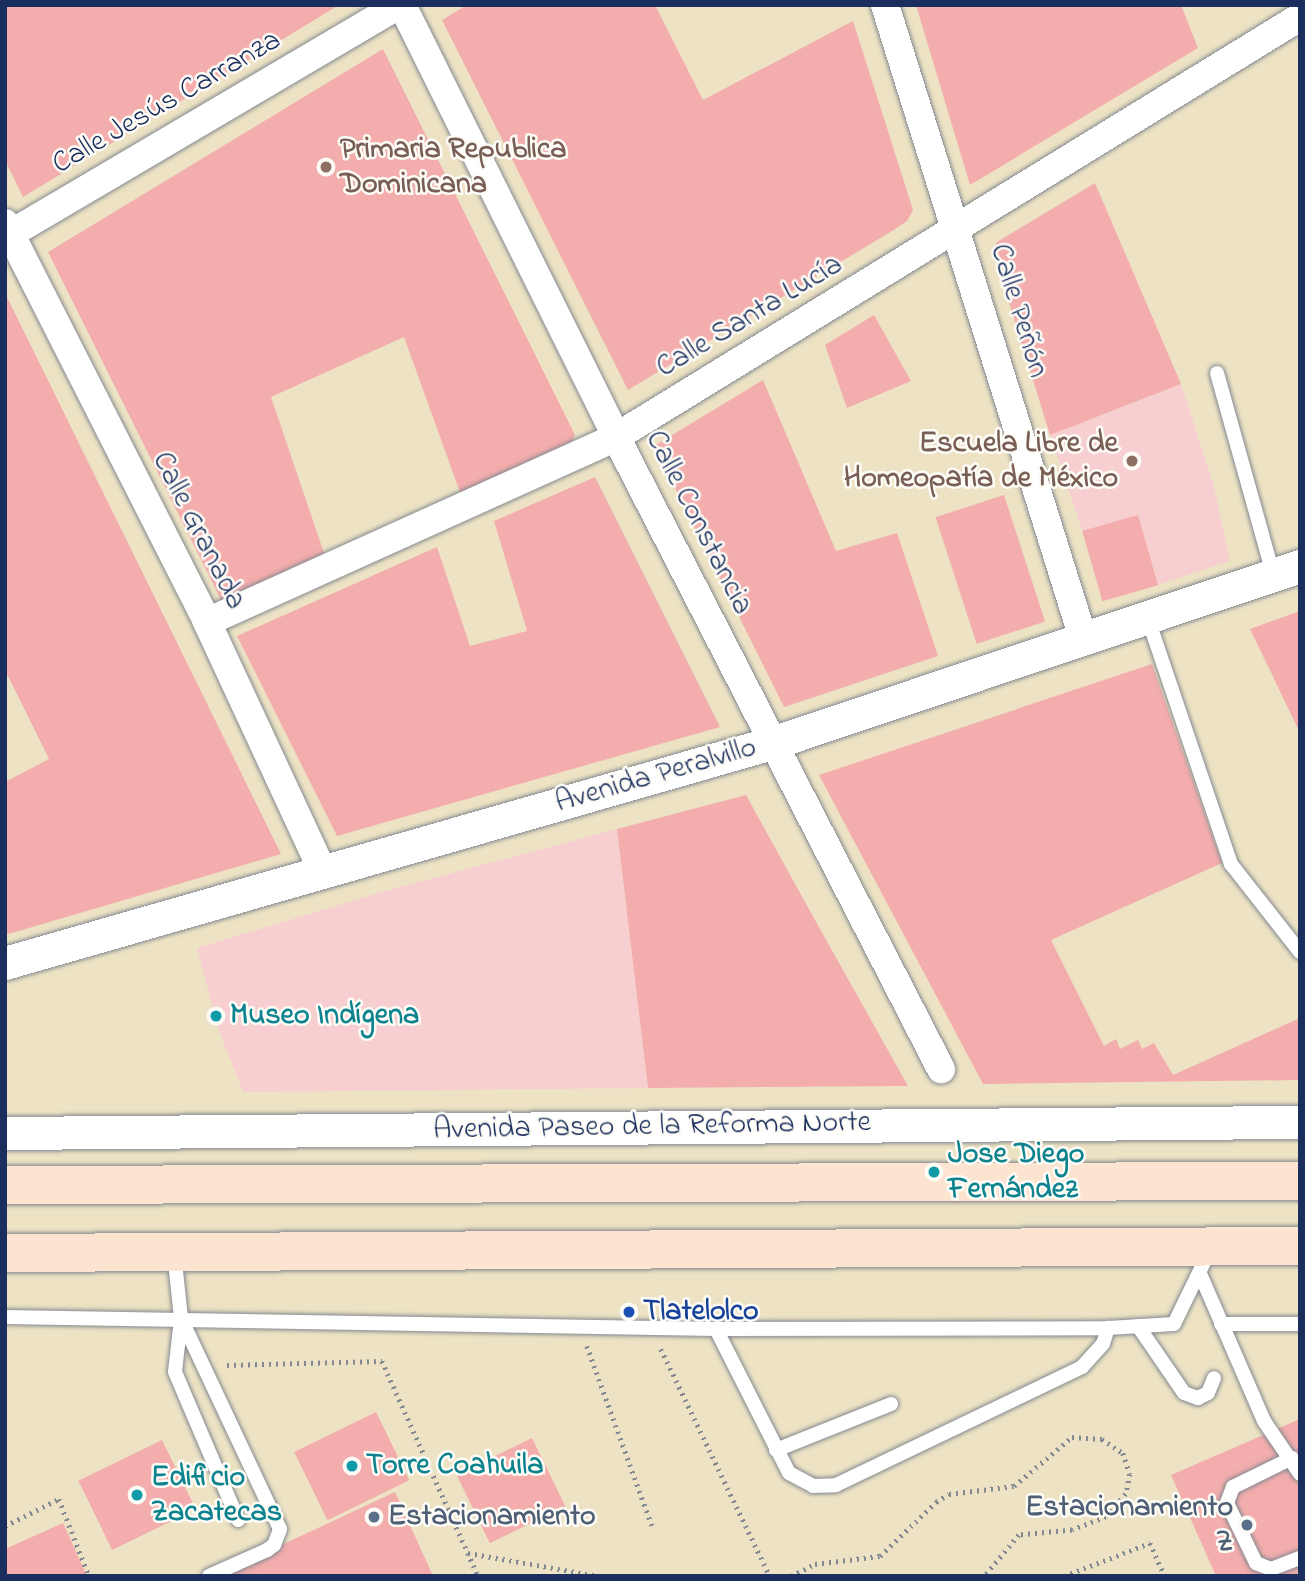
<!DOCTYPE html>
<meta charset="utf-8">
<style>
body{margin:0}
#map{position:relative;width:1305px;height:1581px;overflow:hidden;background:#ede3c4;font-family:"Indie Flower",sans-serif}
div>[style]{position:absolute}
.built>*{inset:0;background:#f7cfd0}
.building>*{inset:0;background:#f3adac;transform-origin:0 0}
.path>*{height:4.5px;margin-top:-2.25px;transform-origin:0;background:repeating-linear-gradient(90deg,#848991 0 2px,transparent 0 7px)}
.roads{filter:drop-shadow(0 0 2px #848991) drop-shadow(0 0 2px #848991)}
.service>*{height:14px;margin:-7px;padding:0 7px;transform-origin:7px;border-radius:7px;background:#fff}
.minor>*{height:28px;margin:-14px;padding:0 14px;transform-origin:14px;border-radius:14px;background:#fff}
.tertiary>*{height:33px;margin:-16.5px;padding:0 16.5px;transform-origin:16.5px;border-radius:16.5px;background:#fff}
.secondary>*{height:38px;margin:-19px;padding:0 19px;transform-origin:19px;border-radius:19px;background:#fde4d1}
.dots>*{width:19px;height:19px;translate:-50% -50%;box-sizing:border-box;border:4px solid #fdfcf7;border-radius:50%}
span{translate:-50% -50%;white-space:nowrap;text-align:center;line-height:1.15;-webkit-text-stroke:5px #fdfcf7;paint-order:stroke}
.street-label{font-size:30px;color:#1b2f5e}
.education-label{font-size:30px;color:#785e54;font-weight:700}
.left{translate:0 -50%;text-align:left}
.right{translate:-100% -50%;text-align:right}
.culture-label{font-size:30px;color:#0d838f;font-weight:700}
.transit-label{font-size:30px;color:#164399;font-weight:700}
.service-label{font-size:30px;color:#4e5e75;font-weight:700}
.frame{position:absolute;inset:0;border:7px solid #1b2f5e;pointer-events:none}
</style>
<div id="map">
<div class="built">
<div style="clip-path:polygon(1181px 384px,1214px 486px,1230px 561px,1158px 585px,1138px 516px,1083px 533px,1050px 435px)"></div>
<div style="clip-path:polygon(617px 829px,648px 1088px,243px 1092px,218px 1028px,197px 948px,385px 891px)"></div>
</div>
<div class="building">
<div style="clip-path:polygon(5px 5px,339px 5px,23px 197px,5px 160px)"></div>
<div style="clip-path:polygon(467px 5px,655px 5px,703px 100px,853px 21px,913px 210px,907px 221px,892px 231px,628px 390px,442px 20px)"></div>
<div style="clip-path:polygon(916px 5px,1181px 5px,1198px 48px,970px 185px)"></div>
<div style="clip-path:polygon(383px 49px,575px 435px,570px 446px,461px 495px,404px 337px,271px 397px,325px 556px,222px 602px,48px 252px)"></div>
<div style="clip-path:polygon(1095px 183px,1181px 384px,1050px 435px,993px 250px,997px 242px)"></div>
<div style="clip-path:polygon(5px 293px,281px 854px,5px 935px,5px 782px,49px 759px,5px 670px)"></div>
<div style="clip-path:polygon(874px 315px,911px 381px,847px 408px,825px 345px)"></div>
<div style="clip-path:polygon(763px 380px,836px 551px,897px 533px,938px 656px,784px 707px,654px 446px)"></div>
<div style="clip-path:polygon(595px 477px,720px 727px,337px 836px,237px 636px,437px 547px,470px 646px,527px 631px,494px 521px)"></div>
<div style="left:1004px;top:495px;width:133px;height:72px;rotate:72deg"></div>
<div style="left:1138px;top:515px;width:73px;height:58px;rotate:74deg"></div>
<div style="clip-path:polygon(1300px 611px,1300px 733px,1250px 629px)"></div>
<div style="clip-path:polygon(1152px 664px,1222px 863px,1051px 940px,1104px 1046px,1116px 1039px,1120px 1049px,1138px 1040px,1142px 1049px,1154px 1043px,1173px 1075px,1300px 1018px,1300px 1080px,983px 1084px,819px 775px)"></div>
<div style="clip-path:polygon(746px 795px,810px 911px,908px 1086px,648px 1088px,617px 829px)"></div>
<div style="left:376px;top:1412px;width:76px;height:91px;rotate:64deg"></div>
<div style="clip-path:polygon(1300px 1419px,1300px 1576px,1216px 1576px,1171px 1475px)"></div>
<div style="left:532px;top:1438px;width:76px;height:84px;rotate:64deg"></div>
<div style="left:162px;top:1440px;width:77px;height:93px;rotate:64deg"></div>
<div style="clip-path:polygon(395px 1492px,433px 1576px,212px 1576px,288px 1542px)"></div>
<div style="clip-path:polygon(63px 1523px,87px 1576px,5px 1576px,5px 1549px)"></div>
</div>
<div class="path">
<div style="left:587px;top:1346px;width:194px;rotate:70.1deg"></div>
<div style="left:661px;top:1349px;width:252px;rotate:64.4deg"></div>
<div style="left:227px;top:1365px;width:155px;rotate:-1.5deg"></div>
<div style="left:382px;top:1361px;width:235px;rotate:65.9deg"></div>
<div style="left:5px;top:1526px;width:60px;rotate:-26.6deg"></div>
<div style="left:59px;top:1499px;width:83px;rotate:68.7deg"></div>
<div style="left:468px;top:1553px;width:133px;rotate:10deg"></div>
<div style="left:791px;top:1576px;width:27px;rotate:-27deg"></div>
<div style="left:815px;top:1564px;width:65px;rotate:-7deg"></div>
<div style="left:880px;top:1556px;width:78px;rotate:-44deg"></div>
<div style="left:936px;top:1502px;width:15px;rotate:-32deg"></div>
<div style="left:949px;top:1494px;width:65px;rotate:-7deg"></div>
<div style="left:1014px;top:1486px;width:76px;rotate:-40.2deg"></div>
<div style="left:1072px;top:1437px;width:30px;rotate:4deg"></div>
<div style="left:1102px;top:1439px;width:25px;rotate:34deg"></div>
<div style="left:1123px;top:1453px;width:22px;rotate:72deg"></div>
<div style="left:1130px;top:1474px;width:20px;rotate:101deg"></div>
<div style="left:1126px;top:1494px;width:30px;rotate:131deg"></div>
<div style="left:1106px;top:1517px;width:36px;rotate:159deg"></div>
<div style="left:1072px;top:1530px;width:53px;rotate:174.6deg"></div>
<div style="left:1019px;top:1535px;width:53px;rotate:129.7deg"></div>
<div style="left:1064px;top:1576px;width:92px;rotate:-21deg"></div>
<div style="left:1150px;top:1543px;width:36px;rotate:66deg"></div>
</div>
<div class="roads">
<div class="service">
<div style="left:1217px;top:373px;width:209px;rotate:74.4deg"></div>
<div style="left:1147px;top:616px;width:262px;rotate:71.3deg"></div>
<div style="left:1231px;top:864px;width:112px;rotate:51.9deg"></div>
<div style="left:174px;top:1252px;width:67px;rotate:84deg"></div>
<div style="left:1201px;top:1276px;width:158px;rotate:66.5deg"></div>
<div style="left:1264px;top:1421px;width:64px;rotate:55.8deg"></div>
<div style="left:5px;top:1317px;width:711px;rotate:0.97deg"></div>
<div style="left:716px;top:1329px;width:392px;rotate:-0.1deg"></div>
<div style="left:1108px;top:1328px;width:66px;rotate:-3.5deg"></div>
<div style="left:1174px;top:1324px;width:82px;rotate:-64.1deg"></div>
<div style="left:1221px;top:1324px;width:79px"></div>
<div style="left:1138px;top:1326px;width:81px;rotate:55.5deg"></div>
<div style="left:1184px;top:1393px;width:15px;rotate:20deg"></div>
<div style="left:1198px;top:1398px;width:11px;rotate:-27deg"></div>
<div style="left:1208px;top:1393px;width:16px;rotate:-68deg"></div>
<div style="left:716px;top:1329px;width:161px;rotate:63.1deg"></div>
<div style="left:789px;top:1473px;width:27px;rotate:28deg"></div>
<div style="left:813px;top:1486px;width:23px;rotate:-2deg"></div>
<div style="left:836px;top:1485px;width:273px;rotate:-25.6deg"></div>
<div style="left:1082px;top:1367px;width:31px;rotate:-48deg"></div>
<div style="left:1103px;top:1344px;width:17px;rotate:-73deg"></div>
<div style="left:776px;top:1450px;width:124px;rotate:-21.8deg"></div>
<div style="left:1292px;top:1458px;width:66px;rotate:153.8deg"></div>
<div style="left:1233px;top:1487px;width:17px;rotate:111deg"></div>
<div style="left:1227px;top:1503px;width:67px;rotate:64.2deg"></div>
<div style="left:1256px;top:1563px;width:16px;rotate:22deg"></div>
<div style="left:1271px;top:1569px;width:31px;rotate:-21deg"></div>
<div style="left:209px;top:1576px;width:64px;rotate:-24.1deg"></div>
<div style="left:267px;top:1550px;width:9px;rotate:-36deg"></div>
<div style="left:274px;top:1545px;width:17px;rotate:-69deg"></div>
<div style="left:280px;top:1529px;width:232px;rotate:-115.2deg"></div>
<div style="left:181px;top:1319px;width:53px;rotate:96.5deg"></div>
<div style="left:175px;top:1372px;width:161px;rotate:66.9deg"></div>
</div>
<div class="minor">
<div style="left:402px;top:5px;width:482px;rotate:63.6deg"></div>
<div style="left:616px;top:437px;width:711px;rotate:62.79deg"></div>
<div style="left:885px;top:5px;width:663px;rotate:72.63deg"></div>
<div style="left:5px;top:223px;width:447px;rotate:63.1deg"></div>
<div style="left:207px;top:622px;width:276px;rotate:65.1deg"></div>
<div style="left:5px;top:237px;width:457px;rotate:-30.5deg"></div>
<div style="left:207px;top:622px;width:449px;rotate:-24.3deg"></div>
<div style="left:616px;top:437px;width:803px;rotate:-31.55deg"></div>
</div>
<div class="tertiary">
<div style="left:5px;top:963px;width:801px;rotate:-16.01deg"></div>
<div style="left:775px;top:742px;width:554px;rotate:-18.53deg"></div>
<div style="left:5px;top:1133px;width:1295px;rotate:-0.49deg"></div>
</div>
<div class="secondary">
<div style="left:5px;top:1185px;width:1295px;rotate:-0.18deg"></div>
<div style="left:5px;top:1253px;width:1295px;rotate:-0.31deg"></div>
</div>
</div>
<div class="dots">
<div style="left:326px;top:167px;background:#8d6e63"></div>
<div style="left:1132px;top:461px;background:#8d6e63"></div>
<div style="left:216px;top:1016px;background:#0f9aa8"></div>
<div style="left:934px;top:1172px;background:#0f9aa8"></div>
<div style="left:629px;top:1312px;background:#1a4fb4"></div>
<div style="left:352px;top:1466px;background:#0f9aa8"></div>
<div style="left:137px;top:1495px;background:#0f9aa8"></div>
<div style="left:374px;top:1517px;background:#5c6f8a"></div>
<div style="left:1247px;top:1525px;background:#5c6f8a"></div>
</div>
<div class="street-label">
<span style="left:167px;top:103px;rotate:-30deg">Calle Jesús Carranza</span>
<span style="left:1018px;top:311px;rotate:73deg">Calle Peñón</span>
<span style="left:750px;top:317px;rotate:-31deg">Calle Santa Lucía</span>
<span style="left:698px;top:523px;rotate:63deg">Calle Constancia</span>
<span style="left:198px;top:531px;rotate:63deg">Calle Granada</span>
<span style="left:656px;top:776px;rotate:-16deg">Avenida Peralvillo</span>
<span style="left:652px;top:1127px;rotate:-1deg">Avenida Paseo de la Reforma Norte</span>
</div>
<div class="education-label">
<span class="left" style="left:340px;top:167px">Primaria Republica<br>Dominicana</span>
<span class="right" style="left:1118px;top:461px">Escuela Libre de<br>Homeopatía de México</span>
</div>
<div class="culture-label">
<span class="left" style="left:230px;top:1016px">Museo Indígena</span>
<span class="left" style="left:948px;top:1172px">Jose Diego<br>Fernández</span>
<span class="left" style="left:366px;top:1466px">Torre Coahuila</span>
<span class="left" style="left:151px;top:1495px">Edificio<br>Zacatecas</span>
</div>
<div class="transit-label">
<span class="left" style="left:643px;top:1312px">Tlatelolco</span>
</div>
<div class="service-label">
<span class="right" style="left:1233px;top:1525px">Estacionamiento<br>Z</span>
<span class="left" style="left:388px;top:1517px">Estacionamiento</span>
</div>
<div class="frame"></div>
</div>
